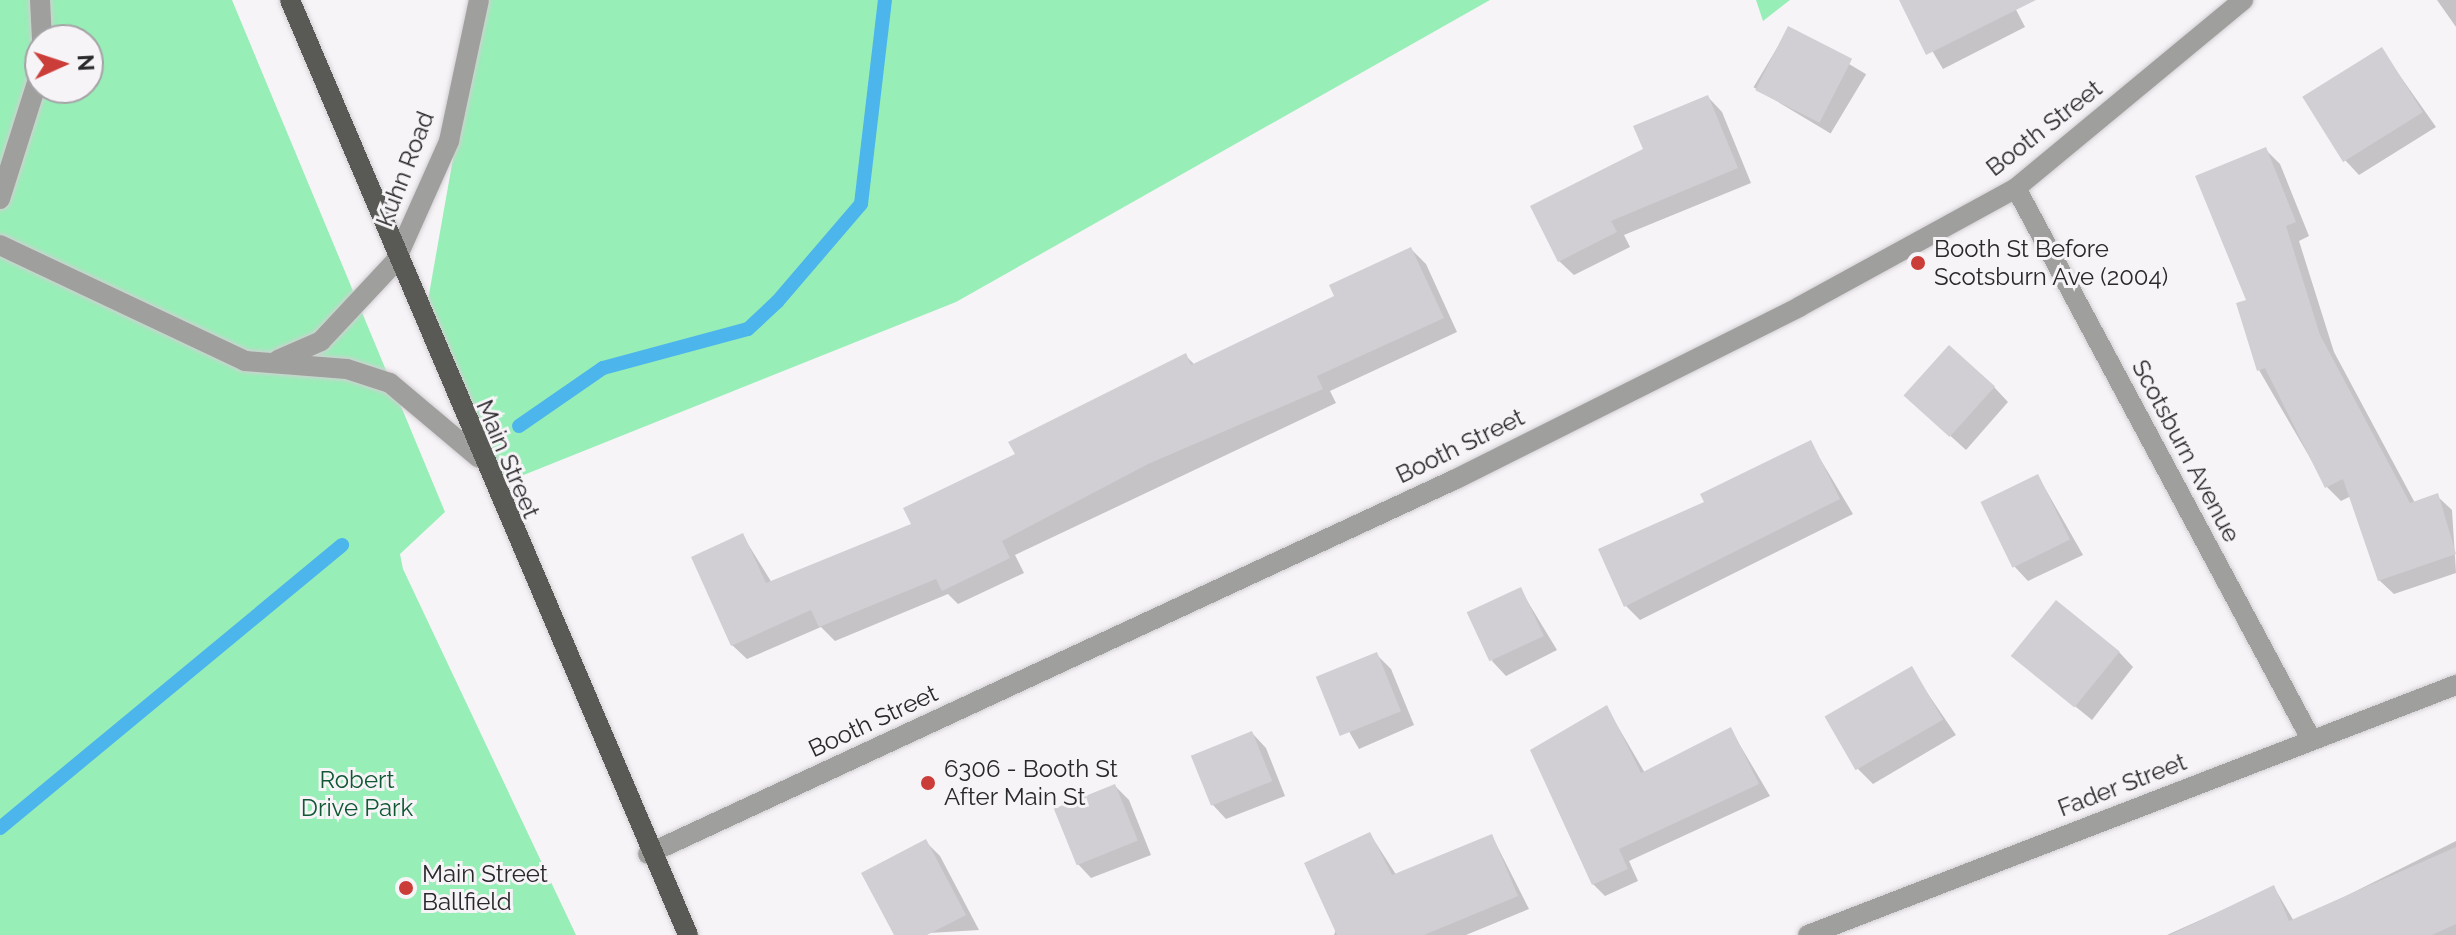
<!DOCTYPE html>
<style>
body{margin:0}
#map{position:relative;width:2456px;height:935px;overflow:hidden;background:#f7f4f8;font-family:Raleway,sans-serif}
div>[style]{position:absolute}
.green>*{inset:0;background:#98eeb7}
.shadow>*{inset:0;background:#0003;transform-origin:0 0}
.stream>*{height:14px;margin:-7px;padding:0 7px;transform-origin:7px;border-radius:7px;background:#4bb5ec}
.building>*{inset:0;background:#d2cfd4;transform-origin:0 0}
.roads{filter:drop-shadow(0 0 2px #d2cfd3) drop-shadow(0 0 2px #d2cfd3)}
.service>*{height:20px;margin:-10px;padding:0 10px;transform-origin:10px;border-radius:10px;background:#9f9f9d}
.minor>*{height:20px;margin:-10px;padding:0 10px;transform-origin:10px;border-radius:10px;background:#9f9f9d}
.primary>*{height:20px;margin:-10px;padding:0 10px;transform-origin:10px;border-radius:10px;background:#595956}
.dots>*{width:22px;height:22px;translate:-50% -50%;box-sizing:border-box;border:4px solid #f7f4f8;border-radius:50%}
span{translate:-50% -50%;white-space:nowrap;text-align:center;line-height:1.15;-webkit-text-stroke:6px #f7f4f8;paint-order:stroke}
.street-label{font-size:24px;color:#29282a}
.poi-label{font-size:24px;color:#29282a}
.left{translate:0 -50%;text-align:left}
.park-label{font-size:24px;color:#105833}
.north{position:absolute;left:24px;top:24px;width:80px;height:80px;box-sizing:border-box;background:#f7f4f8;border:2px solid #a5a2a6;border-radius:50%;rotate:87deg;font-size:22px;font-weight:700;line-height:32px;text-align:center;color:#29282a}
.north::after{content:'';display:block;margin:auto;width:28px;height:36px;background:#cb3d38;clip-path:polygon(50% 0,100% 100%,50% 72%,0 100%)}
</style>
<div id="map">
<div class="green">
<div style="clip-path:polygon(evenodd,0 0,232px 0,445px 512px,400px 554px,403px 569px,576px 935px,0 935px,0 0,40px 40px,88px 40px,88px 88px,40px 88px,40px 40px)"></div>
<div style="clip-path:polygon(481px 0,1490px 0,956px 302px,491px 488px,425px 317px)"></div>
<div style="clip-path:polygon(1756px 0,1790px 0,1763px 21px)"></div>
</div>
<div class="shadow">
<div style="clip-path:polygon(1902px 0,2011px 0,2025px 27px,1943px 69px)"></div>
<div style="clip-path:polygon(2437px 0,2456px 0,2456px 27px)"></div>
<div style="left:1789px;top:28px;width:90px;height:69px;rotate:31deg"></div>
<div style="clip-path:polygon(2381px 49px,2436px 127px,2359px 175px,2345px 160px)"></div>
<div style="clip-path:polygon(1708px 97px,1722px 112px,1751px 183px,1624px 235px,1630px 247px,1574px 275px,1559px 261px,1645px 150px)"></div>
<div style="clip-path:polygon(2265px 149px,2280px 164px,2309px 236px,2299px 241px,2334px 352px,2415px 503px,2437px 496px,2452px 510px,2456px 573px,2394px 594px,2379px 580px,2351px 496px,2341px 501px,2327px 487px,2259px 370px,2249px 301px)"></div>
<div style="clip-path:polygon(1411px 249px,1426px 264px,1457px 332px,1330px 391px,1336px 403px,1015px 555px,1024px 573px,958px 604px,948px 594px,835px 641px,821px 627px,747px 659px,732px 645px,743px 536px,772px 583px,913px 525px,1185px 355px,1195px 365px,1337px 297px)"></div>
<div style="clip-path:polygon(1994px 387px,2008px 402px,1966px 450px,1922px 410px)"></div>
<div style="clip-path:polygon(1810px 442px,1853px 514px,1640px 620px,1626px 606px,1707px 503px)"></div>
<div style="clip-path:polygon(2038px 476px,2083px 555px,2028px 581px,2014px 566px)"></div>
<div style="clip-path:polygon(1520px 589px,1557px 650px,1506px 676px,1492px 661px)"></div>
<div style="clip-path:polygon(2119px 652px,2133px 667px,2092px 720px,2015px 657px)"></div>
<div style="clip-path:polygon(1377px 655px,1391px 669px,1414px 725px,1359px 749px,1319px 679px)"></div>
<div style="clip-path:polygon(1911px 669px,1956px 735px,1873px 784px,1858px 769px)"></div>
<div style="clip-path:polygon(1607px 708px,1645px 773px,1731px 730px,1770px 796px,1629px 861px,1638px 881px,1605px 896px,1593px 884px)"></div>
<div style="clip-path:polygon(1252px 733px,1266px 748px,1285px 796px,1226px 819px,1212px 804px)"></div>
<div style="clip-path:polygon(1115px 786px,1129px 800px,1151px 855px,1091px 878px,1077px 863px)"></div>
<div style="clip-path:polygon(1370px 834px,1397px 876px,1492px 836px,1529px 909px,1466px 935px,1334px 935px)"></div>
<div style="clip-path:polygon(2456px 841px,2456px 935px,2334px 935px,2322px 908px)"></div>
<div style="clip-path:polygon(926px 842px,940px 856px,979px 930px,896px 935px)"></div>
<div style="clip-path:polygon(2274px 887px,2302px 935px,2167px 935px)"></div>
</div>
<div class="stream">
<div style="left:519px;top:426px;width:102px;rotate:-34.6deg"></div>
<div style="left:603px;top:368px;width:150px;rotate:-15.1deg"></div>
<div style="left:748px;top:329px;width:40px;rotate:-43deg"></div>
<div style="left:777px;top:302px;width:129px;rotate:-49.4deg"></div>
<div style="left:861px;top:204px;width:205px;rotate:-83.3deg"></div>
<div style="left:0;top:828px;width:444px;rotate:-39.6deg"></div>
</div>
<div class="building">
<div style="clip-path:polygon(1899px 0,2036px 0,1926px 55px)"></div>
<div style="left:1788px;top:26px;width:72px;height:72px;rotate:27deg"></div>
<div style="left:2382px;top:47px;width:77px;height:94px;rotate:58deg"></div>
<div style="clip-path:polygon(1708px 95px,1738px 168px,1611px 221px,1617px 232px,1558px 262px,1530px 206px,1643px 149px,1633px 126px)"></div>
<div style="clip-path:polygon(2266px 147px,2296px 222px,2286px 226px,2320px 335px,2410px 503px,2438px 493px,2456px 554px,2378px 581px,2343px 479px,2325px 488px,2265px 368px,2257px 371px,2236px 303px,2246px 300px,2195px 176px)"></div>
<div style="clip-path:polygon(1411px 247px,1444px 318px,1317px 376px,1323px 389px,1148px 464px,1002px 541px,1010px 558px,942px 591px,936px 579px,819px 627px,811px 610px,731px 646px,691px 557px,743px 533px,766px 583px,911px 524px,903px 508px,1015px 454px,1008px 442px,1186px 353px,1191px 365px,1334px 296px,1329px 285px)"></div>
<div style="left:1949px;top:345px;width:62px;height:68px;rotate:42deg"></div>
<div style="clip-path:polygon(1811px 440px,1840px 499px,1624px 607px,1598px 549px,1704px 502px,1700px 494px)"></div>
<div style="left:2038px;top:474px;width:73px;height:64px;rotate:64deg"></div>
<div style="left:1521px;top:587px;width:54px;height:60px;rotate:65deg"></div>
<div style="left:2056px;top:600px;width:82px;height:72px;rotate:39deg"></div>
<div style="left:1377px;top:652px;width:64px;height:66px;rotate:68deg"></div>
<div style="left:1912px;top:666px;width:62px;height:101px;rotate:60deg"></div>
<div style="clip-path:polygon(1607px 705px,1641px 773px,1731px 727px,1759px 784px,1619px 849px,1628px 869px,1592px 885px,1530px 750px)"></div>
<div style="left:1252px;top:731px;width:54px;height:66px;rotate:68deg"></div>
<div style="left:1115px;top:784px;width:61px;height:66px;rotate:68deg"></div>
<div style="clip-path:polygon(1370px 832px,1392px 875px,1492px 834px,1518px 896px,1424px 935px,1337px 935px,1304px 863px)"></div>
<div style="clip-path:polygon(926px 839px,966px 915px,927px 935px,894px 935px,861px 873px)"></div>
<div style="clip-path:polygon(2456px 847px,2456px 924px,2432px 935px,2170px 935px,2274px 885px,2289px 921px)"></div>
</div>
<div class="roads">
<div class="service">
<div style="left:40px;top:0;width:40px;rotate:87.1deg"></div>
<div style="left:0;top:199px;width:132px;rotate:-72.4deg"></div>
<div style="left:0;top:245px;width:271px;rotate:25.3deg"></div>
<div style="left:245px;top:361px;width:102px;rotate:4.5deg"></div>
<div style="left:347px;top:369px;width:45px;rotate:18deg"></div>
<div style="left:390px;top:383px;width:116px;rotate:40.1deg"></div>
<div style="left:278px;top:360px;width:47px;rotate:-23.8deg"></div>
<div style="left:321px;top:341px;width:108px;rotate:-46.9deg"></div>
</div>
<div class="minor">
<div style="left:2016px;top:188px;width:625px;rotate:61.84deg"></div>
<div style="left:395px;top:262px;width:133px;rotate:-65.9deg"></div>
<div style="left:449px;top:141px;width:144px;rotate:-78deg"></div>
<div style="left:648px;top:854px;width:891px;rotate:-24.9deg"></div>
<div style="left:1456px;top:479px;width:384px;rotate:-26.6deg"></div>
<div style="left:1799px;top:307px;width:247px;rotate:-28.7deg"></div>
<div style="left:2016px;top:188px;width:295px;rotate:-39.6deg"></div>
<div style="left:1808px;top:935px;width:695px;rotate:-21.1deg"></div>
</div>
<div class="primary">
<div style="left:290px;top:0;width:1016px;rotate:66.94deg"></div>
</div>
</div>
<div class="dots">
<div style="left:1918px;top:263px;background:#cb3d38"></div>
<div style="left:928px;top:783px;background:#cb3d38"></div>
<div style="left:406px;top:888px;background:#cb3d38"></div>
</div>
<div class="street-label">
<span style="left:2044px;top:128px;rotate:-38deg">Booth Street</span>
<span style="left:405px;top:169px;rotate:-69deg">Kuhn Road</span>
<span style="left:1460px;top:446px;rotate:-26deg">Booth Street</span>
<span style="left:2186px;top:451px;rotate:62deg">Scotsburn Avenue</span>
<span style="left:508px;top:459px;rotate:67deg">Main Street</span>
<span style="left:873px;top:721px;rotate:-25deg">Booth Street</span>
<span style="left:2122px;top:785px;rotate:-21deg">Fader Street</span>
</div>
<div class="poi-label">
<span class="left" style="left:1934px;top:263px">Booth St Before<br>Scotsburn Ave (2004)</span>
<span class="left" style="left:944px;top:783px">6306 - Booth St<br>After Main St</span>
<span class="left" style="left:422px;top:888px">Main Street<br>Ballfield</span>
</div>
<div class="park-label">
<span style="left:357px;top:794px">Robert<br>Drive Park</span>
</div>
<div class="north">N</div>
</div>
